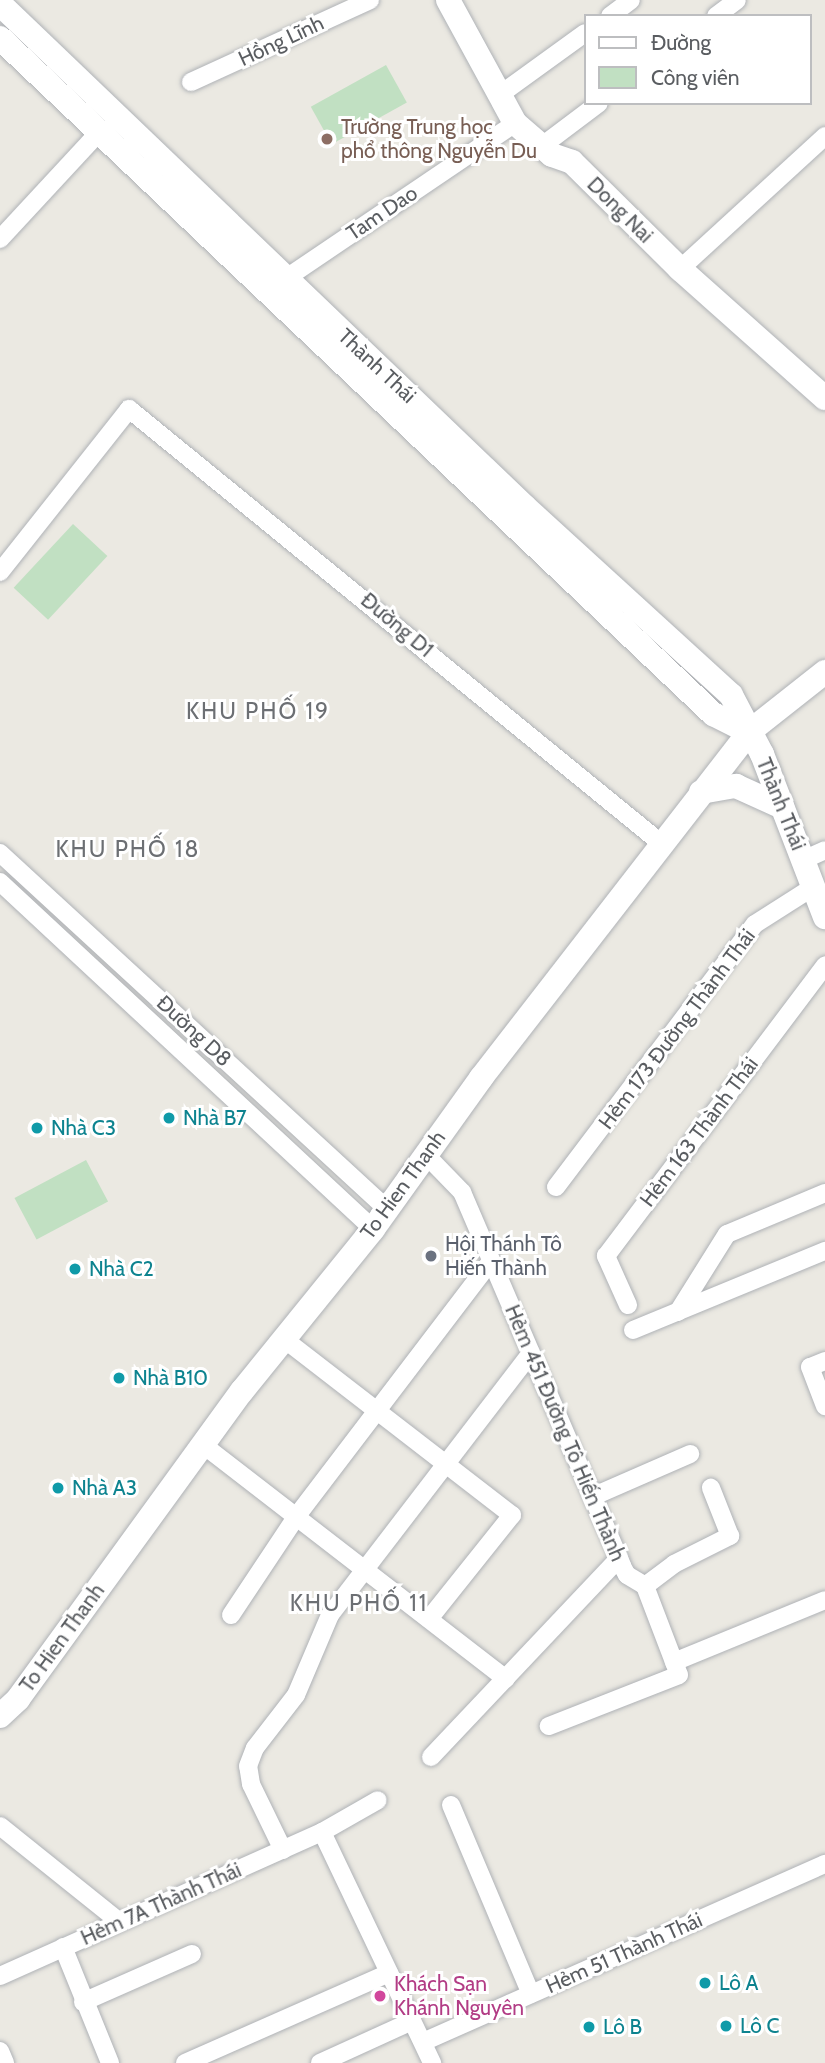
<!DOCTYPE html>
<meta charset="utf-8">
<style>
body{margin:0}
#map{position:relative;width:825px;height:2063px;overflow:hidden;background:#ebe9e2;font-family:Cabin,sans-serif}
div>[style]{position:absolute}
.green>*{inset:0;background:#c1e0c2;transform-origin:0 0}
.roads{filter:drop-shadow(0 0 2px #afb2b6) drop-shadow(0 0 2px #afb2b6)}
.street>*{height:18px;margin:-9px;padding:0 9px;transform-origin:9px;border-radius:9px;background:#fff}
.secondary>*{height:24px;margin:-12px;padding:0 12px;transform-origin:12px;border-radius:12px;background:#fff}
.dots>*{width:19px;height:19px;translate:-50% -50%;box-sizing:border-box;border:4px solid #fff;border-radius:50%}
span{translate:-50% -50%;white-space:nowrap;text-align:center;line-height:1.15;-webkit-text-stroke:6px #fff;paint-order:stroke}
.street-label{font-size:21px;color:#5a5d61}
.education-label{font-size:21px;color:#785e54}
.left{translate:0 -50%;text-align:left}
.culture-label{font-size:21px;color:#0d838f}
.worship-label{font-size:21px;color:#5b616d}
.hotel-label{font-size:21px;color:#b23c85}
.neighbourhood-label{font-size:23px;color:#6c6f73;letter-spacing:2px}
.legend{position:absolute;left:584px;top:14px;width:228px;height:91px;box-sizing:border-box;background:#fff;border:2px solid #bdbec0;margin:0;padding:9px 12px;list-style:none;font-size:21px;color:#5a5d61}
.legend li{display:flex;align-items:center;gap:14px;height:35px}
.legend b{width:35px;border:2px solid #bdbec0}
</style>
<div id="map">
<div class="green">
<div style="left:386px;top:65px;width:43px;height:86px;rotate:61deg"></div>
<div style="left:73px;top:524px;width:47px;height:87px;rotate:43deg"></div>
<div style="left:86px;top:1160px;width:47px;height:81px;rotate:62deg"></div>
</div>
<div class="roads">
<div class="street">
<div style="left:610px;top:16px;width:26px;rotate:-37deg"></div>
<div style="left:716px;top:16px;width:26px;rotate:-37deg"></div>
<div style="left:191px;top:82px;width:197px;rotate:-24.6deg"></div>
<div style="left:498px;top:96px;width:107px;rotate:-35.9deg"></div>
<div style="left:542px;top:146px;width:71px;rotate:-37deg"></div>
<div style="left:0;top:239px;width:146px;rotate:-47.2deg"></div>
<div style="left:680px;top:269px;width:197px;rotate:-42.5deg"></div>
<div style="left:285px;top:279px;width:278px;rotate:-34.1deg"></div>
<div style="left:0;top:572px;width:208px;rotate:-51.6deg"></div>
<div style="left:129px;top:409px;width:688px;rotate:39.22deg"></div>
<div style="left:0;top:853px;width:526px;rotate:42.61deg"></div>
<div style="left:803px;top:860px;width:24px;rotate:-24deg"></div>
<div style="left:0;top:882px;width:509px;rotate:42.93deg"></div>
<div style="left:426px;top:1155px;width:52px;rotate:45.8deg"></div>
<div style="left:462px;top:1192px;width:407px;rotate:66.8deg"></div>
<div style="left:622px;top:1566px;width:10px;rotate:61deg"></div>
<div style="left:627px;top:1575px;width:21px;rotate:31deg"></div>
<div style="left:645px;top:1586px;width:95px;rotate:69.1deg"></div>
<div style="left:679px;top:1675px;width:140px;rotate:158.6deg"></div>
<div style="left:556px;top:1187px;width:330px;rotate:-52.9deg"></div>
<div style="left:755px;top:924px;width:69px;rotate:-32.5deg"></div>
<div style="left:628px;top:1305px;width:54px;rotate:-114.2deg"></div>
<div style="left:606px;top:1256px;width:364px;rotate:-53deg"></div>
<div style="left:678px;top:1312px;width:92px;rotate:-57.9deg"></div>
<div style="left:727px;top:1234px;width:106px;rotate:-22.7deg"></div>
<div style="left:633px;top:1330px;width:208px;rotate:-22.4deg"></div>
<div style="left:284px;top:1339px;width:288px;rotate:37.7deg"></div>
<div style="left:512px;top:1515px;width:133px;rotate:128.6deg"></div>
<div style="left:825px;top:1361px;width:16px;rotate:158deg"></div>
<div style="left:810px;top:1367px;width:42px;rotate:69deg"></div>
<div style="left:202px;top:1444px;width:384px;rotate:37.7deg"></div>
<div style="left:594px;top:1496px;width:105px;rotate:-23.6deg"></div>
<div style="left:645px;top:1586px;width:36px;rotate:-37deg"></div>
<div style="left:674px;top:1564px;width:63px;rotate:-26.6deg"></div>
<div style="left:730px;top:1536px;width:52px;rotate:-111.6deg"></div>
<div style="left:231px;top:1615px;width:118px;rotate:-56.4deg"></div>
<div style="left:296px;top:1517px;width:322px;rotate:-52.7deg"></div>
<div style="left:674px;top:1662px;width:163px;rotate:-22.3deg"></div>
<div style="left:431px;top:1757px;width:274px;rotate:-46.6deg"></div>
<div style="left:451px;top:1805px;width:205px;rotate:67.1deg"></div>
<div style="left:0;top:1826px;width:154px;rotate:38.7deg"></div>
<div style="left:322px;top:1832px;width:256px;rotate:64.5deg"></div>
<div style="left:283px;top:1850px;width:73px;rotate:-115.9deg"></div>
<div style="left:251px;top:1784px;width:18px;rotate:-99deg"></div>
<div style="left:248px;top:1766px;width:19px;rotate:-69deg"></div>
<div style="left:255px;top:1748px;width:67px;rotate:-52.3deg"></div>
<div style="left:296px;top:1695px;width:87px;rotate:-67deg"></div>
<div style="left:330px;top:1615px;width:330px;rotate:-52.5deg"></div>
<div style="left:63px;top:1947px;width:125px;rotate:67.9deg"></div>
<div style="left:0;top:1976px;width:353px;rotate:-24.1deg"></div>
<div style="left:322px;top:1832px;width:64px;rotate:-29.7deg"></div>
<div style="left:83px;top:2002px;width:119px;rotate:-23.8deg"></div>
<div style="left:423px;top:2042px;width:440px;rotate:-23.9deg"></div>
<div style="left:0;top:2051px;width:13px;rotate:67deg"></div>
<div style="left:185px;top:2063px;width:223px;rotate:-23.8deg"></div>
<div style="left:320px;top:2063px;width:101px;rotate:-24.5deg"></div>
</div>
<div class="secondary">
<div style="left:448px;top:0;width:140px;rotate:61.4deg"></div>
<div style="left:515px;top:123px;width:49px;rotate:40.9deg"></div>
<div style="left:552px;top:155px;width:21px;rotate:19deg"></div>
<div style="left:572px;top:162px;width:152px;rotate:44.7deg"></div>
<div style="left:680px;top:269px;width:194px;rotate:41.7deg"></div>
<div style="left:0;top:4px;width:727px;rotate:43.77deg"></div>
<div style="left:525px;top:507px;width:279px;rotate:42.4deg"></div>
<div style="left:731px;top:695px;width:67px;rotate:62.3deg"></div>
<div style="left:762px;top:754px;width:175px;rotate:68.9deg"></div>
<div style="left:0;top:38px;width:983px;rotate:43.47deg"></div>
<div style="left:713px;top:714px;width:40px;rotate:26.6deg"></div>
<div style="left:701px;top:792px;width:36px;rotate:-10deg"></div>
<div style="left:736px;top:786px;width:51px;rotate:24.5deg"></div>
<div style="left:0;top:1716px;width:25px;rotate:-43deg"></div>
<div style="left:18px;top:1699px;width:381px;rotate:-54deg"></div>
<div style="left:242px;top:1391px;width:208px;rotate:-51deg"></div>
<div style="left:373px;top:1229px;width:186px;rotate:-54.4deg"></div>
<div style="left:481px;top:1078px;width:438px;rotate:-52.2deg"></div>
<div style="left:749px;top:732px;width:97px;rotate:-38.3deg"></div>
</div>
</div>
<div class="dots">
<div style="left:327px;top:139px;background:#8d6e63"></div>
<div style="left:169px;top:1118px;background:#0f9aa8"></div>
<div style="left:37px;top:1128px;background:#0f9aa8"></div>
<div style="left:431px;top:1256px;background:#6b7280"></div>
<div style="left:75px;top:1269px;background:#0f9aa8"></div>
<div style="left:119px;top:1378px;background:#0f9aa8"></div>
<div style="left:58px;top:1488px;background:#0f9aa8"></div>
<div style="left:705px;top:1983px;background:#0f9aa8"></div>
<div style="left:380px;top:1996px;background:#d1479c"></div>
<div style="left:726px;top:2026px;background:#0f9aa8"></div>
<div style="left:589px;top:2027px;background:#0f9aa8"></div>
</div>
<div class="street-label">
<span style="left:281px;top:41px;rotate:-25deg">Hồng Lĩnh</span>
<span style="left:620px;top:210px;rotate:45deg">Dong Nai</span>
<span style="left:382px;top:213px;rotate:-34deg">Tam Dao</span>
<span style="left:377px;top:366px;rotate:43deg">Thành Thái</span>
<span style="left:397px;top:625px;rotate:40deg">Đường D1</span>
<span style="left:781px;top:804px;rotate:68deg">Thành Thái</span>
<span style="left:677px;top:1029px;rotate:-53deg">Hẻm 173 Đường Thành Thái</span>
<span style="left:194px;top:1031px;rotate:43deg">Đường D8</span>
<span style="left:699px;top:1132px;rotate:-53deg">Hẻm 163 Thành Thái</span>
<span style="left:403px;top:1185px;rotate:-54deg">To Hien Thanh</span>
<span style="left:565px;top:1433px;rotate:67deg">Hẻm 451 Đường Tô Hiến Thành</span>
<span style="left:62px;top:1638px;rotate:-54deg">To Hien Thanh</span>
<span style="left:161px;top:1904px;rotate:-24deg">Hẻm 7A Thành Thái</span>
<span style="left:624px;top:1953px;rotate:-24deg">Hẻm 51 Thành Thái</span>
</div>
<div class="education-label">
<span class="left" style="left:341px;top:139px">Trường Trung học<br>phổ thông Nguyễn Du</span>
</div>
<div class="culture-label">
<span class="left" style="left:183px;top:1118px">Nhà B7</span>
<span class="left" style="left:51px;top:1128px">Nhà C3</span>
<span class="left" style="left:89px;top:1269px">Nhà C2</span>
<span class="left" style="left:133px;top:1378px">Nhà B10</span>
<span class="left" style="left:72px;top:1488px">Nhà A3</span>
<span class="left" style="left:719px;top:1983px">Lô A</span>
<span class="left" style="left:740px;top:2026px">Lô C</span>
<span class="left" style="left:603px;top:2027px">Lô B</span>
</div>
<div class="worship-label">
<span class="left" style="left:445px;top:1256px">Hội Thánh Tô<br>Hiến Thành</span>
</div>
<div class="hotel-label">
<span class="left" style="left:394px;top:1996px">Khách Sạn<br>Khánh Nguyên</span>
</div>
<div class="neighbourhood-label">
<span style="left:258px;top:711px">KHU PHỐ 19</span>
<span style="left:128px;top:849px">KHU PHỐ 18</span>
<span style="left:359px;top:1603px">KHU PHỐ 11</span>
</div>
<ul class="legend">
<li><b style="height:9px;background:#fff"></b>Đường</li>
<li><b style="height:19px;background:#c1e0c2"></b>Công viên</li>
</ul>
</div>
